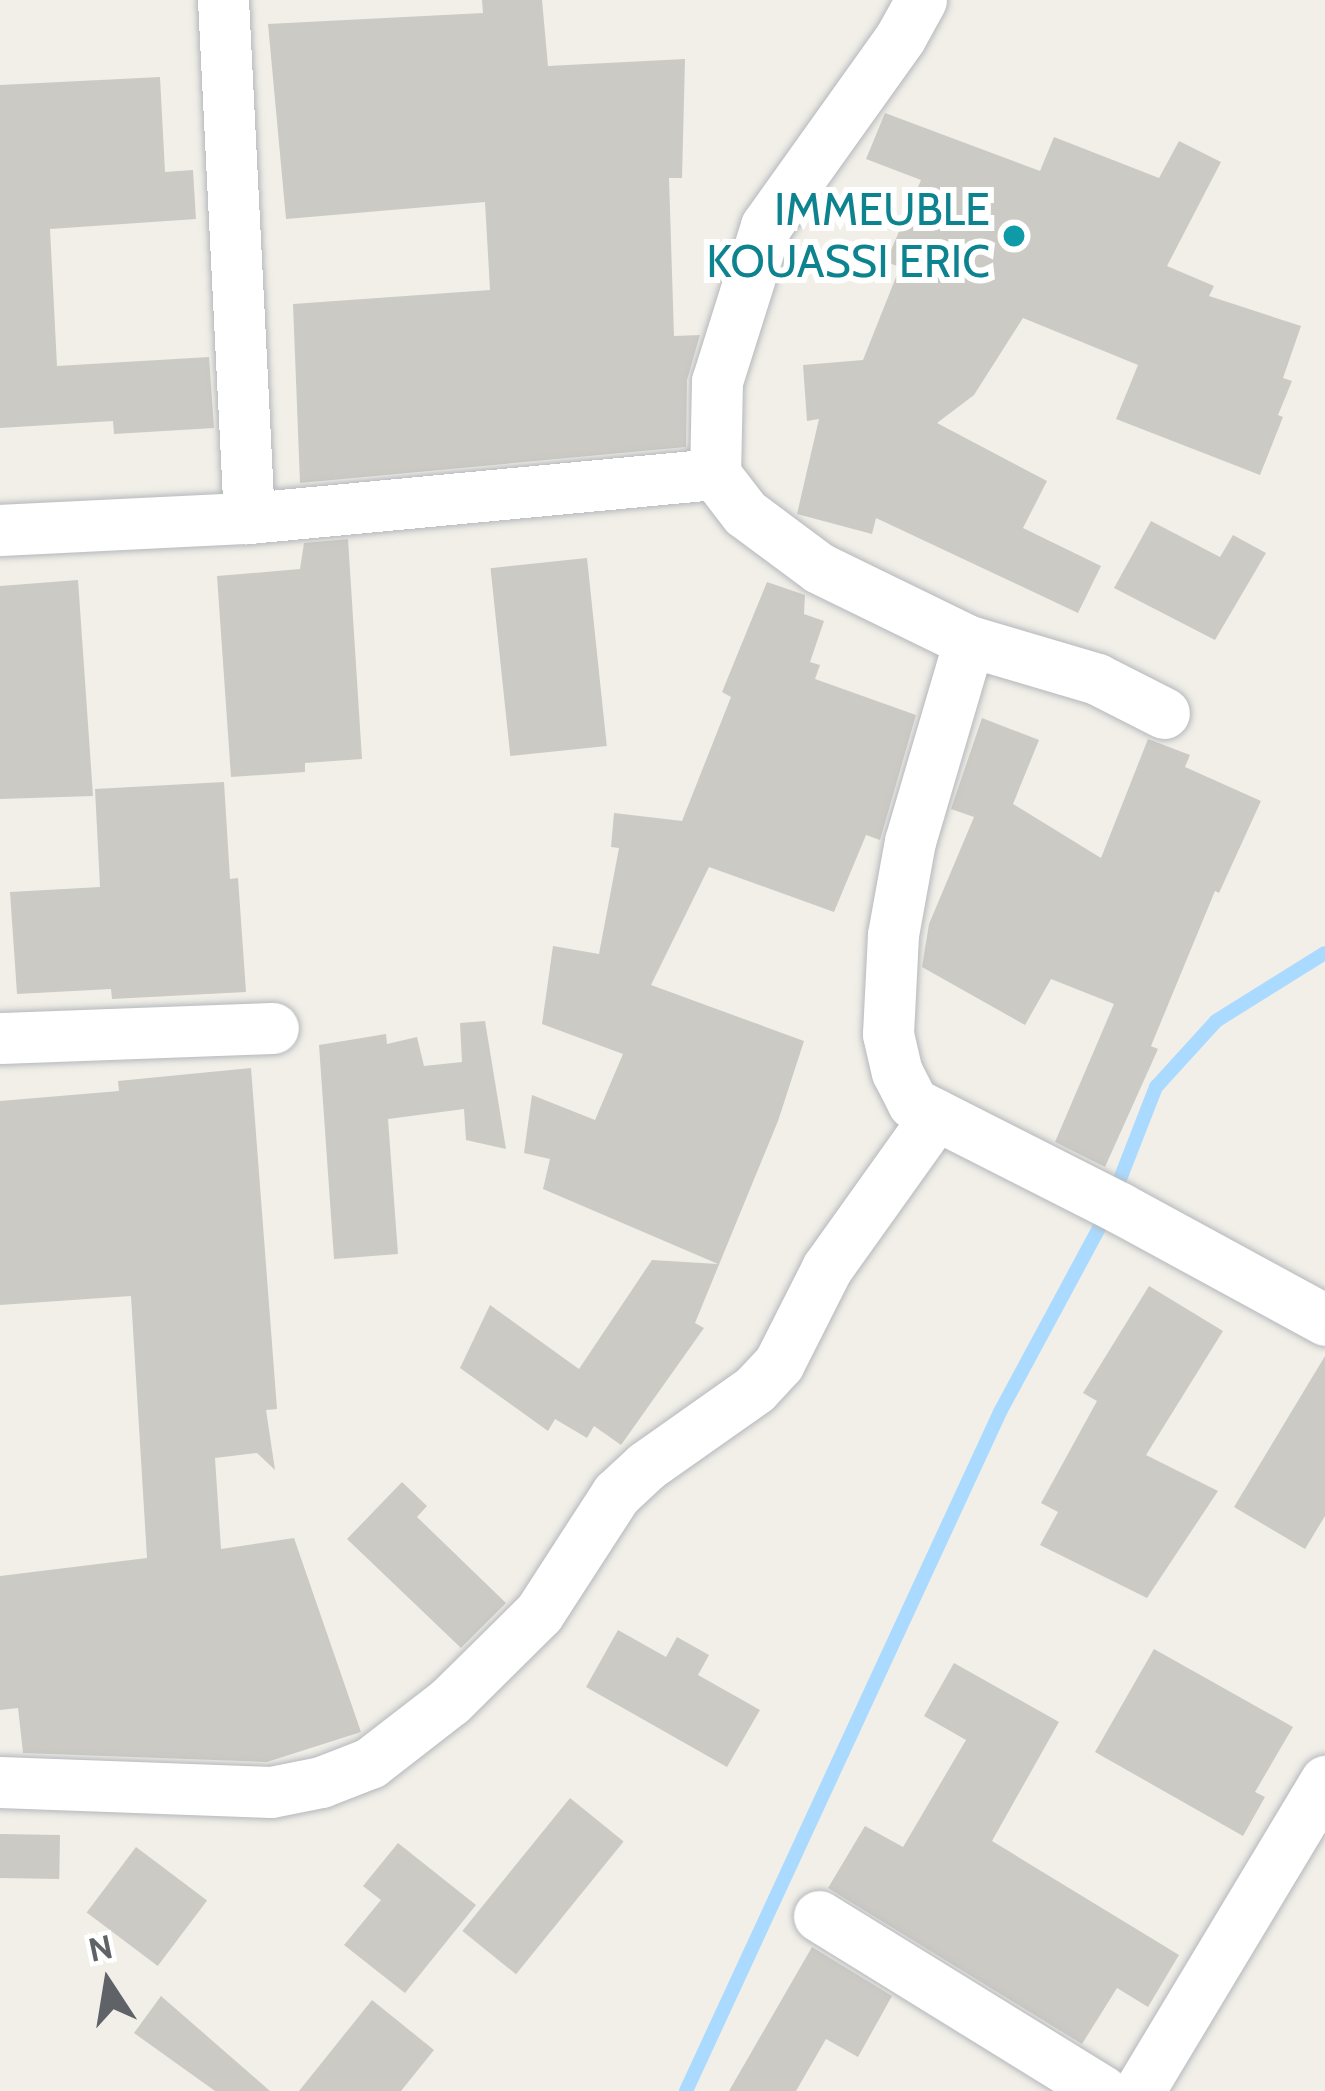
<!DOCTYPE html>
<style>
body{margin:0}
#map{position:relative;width:1325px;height:2091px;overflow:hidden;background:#f1efe8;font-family:Cabin,sans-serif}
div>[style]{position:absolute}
.stream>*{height:14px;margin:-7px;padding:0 7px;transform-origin:7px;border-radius:7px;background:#aadaff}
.building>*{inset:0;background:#cccac5;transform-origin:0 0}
.roads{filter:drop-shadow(0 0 3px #b5b8bc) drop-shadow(0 0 3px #b5b8bc)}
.minor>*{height:51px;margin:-25.5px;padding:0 25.5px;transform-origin:25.5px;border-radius:25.5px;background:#fff}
.dots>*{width:33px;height:33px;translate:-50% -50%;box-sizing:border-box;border:6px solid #fff;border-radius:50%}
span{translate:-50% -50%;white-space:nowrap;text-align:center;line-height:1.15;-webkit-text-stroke:12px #fff;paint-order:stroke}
.culture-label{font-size:45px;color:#0d838f}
.right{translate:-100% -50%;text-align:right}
.north{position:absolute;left:48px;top:1923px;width:120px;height:120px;-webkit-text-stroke:9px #fff;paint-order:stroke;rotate:348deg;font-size:33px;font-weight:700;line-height:48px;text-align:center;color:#5f6368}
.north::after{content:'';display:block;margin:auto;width:42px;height:54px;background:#5f6368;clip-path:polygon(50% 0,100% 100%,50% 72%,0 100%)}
</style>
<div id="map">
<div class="stream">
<div style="left:1115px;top:1192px;width:113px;rotate:-68.7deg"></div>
<div style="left:1156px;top:1087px;width:89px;rotate:-47.7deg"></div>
<div style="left:1216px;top:1021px;width:128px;rotate:-32deg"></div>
<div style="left:686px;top:2091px;width:748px;rotate:-65.18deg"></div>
<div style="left:1000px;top:1412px;width:226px;rotate:-61.7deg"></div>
</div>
<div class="building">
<div style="clip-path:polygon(482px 0,542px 0,548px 66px,685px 59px,682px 178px,669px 178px,674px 336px,700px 335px,687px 380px,686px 447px,300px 483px,293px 304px,490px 290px,485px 202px,286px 219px,268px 24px,483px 13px)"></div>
<div style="clip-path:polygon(160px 77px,165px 172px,193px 170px,196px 219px,50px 229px,57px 366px,209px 357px,214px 428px,114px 434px,113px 421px,0 428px,0 85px)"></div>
<div style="clip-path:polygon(885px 113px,1040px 171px,1054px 137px,1159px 178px,1179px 141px,1221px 162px,1167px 266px,1214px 286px,1209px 296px,1301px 326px,1283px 378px,1292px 381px,1278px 415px,1283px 417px,1260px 475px,1116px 419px,1138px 365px,1023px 318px,974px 395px,937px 423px,1047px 481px,1023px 528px,1101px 566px,1078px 613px,876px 518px,872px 534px,797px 514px,819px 419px,807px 421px,803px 365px,863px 360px,900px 267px,886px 262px,921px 180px,866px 159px)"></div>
<div style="clip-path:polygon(1151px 521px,1220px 557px,1233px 535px,1266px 553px,1215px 640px,1114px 588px)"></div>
<div style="clip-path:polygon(348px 539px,362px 759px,305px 763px,305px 772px,231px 777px,217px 576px,300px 569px,304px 543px)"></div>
<div style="left:587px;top:558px;width:189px;height:97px;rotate:84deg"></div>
<div style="clip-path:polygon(78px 580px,93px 796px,0 799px,0 586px)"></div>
<div style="clip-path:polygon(767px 582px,805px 595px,804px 614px,824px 621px,810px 662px,820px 665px,815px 679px,916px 715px,880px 840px,866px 835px,834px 912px,709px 867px,651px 985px,804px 1041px,778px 1121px,695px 1323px,704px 1328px,621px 1445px,594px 1426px,587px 1438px,555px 1419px,548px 1431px,460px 1368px,490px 1305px,579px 1369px,652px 1260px,718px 1264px,543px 1189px,550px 1159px,524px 1153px,532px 1095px,595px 1120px,623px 1054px,542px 1024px,553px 946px,599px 954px,619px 848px,611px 847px,614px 813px,682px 821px,731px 697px,722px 692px)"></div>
<div style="clip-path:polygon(982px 718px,1039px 740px,1013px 804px,1101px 858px,1148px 739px,1190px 755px,1185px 767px,1261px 801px,1219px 893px,1215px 891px,1151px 1046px,1158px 1049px,1105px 1167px,1055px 1142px,1114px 1004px,1051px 979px,1025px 1025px,922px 967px,929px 924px,974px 817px,951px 809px)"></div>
<div style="clip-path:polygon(224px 782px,230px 879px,238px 878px,246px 992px,112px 999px,111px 989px,17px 994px,10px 892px,100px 887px,95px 789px)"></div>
<div style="clip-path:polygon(485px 1021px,506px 1149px,466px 1140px,464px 1109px,388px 1119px,398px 1254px,334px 1259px,319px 1045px,386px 1034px,387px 1044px,417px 1037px,424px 1066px,462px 1062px,460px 1023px)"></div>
<div style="clip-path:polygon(251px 1068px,277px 1409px,266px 1410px,275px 1470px,257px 1453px,215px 1458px,221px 1549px,294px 1538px,361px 1732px,267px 1762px,23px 1753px,18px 1708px,0 1710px,0 1576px,147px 1558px,131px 1296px,0 1305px,0 1101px,119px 1091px,118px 1081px)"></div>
<div style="clip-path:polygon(1149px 1286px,1223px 1331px,1146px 1455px,1218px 1491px,1147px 1598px,1040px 1545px,1058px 1512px,1041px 1503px,1097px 1401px,1083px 1393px)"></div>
<div style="clip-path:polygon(1325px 1356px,1325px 1516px,1305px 1549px,1234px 1507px)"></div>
<div style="clip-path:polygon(402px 1482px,427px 1506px,417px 1517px,506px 1603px,461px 1648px,347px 1539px)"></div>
<div style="clip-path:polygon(618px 1630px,666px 1657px,677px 1637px,709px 1655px,698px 1675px,760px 1710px,727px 1767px,586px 1687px)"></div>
<div style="clip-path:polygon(1154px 1649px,1293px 1727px,1255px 1792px,1265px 1797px,1243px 1836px,1095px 1752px)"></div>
<div style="clip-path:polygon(954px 1663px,1059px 1722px,992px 1841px,1179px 1955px,1148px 2007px,1117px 1988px,1082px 2044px,828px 1888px,865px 1826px,903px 1847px,966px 1740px,924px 1716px)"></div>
<div style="left:570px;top:1798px;width:69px;height:171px;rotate:39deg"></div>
<div style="left:0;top:1834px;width:60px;height:44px;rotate:1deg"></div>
<div style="clip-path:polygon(398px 1843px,476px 1905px,405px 1993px,344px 1945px,381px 1900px,363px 1886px)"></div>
<div style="left:136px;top:1847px;width:89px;height:82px;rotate:37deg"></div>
<div style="clip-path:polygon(812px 1947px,892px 1996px,858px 2057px,826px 2039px,796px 2091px,729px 2091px)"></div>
<div style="clip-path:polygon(161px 1996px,270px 2091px,215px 2091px,134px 2033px)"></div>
<div style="clip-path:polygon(372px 2000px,434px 2050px,401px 2091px,299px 2091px)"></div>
</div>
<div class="roads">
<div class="minor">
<div style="left:223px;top:0;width:519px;rotate:87.13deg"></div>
<div style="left:921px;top:0;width:43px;rotate:118.9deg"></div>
<div style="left:900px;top:38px;width:231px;rotate:125.5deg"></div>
<div style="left:766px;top:226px;width:163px;rotate:107.5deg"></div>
<div style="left:717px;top:381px;width:93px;rotate:91.2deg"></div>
<div style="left:715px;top:474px;width:49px;rotate:52.4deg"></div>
<div style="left:745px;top:513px;width:92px;rotate:36.6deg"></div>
<div style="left:819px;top:568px;width:167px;rotate:26deg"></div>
<div style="left:969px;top:641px;width:134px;rotate:16.5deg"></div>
<div style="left:1097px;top:679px;width:75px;rotate:26.9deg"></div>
<div style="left:0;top:530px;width:249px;rotate:-2.8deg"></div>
<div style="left:249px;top:518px;width:468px;rotate:-5.4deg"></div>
<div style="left:969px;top:641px;width:209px;rotate:106.4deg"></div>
<div style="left:910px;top:841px;width:96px;rotate:100.3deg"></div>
<div style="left:893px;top:935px;width:99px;rotate:92.9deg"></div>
<div style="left:888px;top:1034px;width:39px;rotate:77deg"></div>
<div style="left:897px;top:1072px;width:35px;rotate:63deg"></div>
<div style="left:913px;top:1103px;width:232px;rotate:26.9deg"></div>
<div style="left:1120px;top:1208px;width:234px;rotate:28.6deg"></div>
<div style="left:0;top:1038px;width:273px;rotate:-2.1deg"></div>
<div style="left:0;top:1782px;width:271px;rotate:2.1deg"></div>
<div style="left:271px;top:1792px;width:51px;rotate:-11.3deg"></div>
<div style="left:321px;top:1782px;width:53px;rotate:-21.2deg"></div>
<div style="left:370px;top:1763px;width:101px;rotate:-37.8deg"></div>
<div style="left:450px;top:1701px;width:125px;rotate:-44.7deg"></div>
<div style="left:539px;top:1613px;width:142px;rotate:-57.1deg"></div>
<div style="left:616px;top:1494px;width:41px;rotate:-43deg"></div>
<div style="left:646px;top:1466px;width:133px;rotate:-35.2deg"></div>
<div style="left:755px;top:1389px;width:35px;rotate:-47deg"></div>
<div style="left:779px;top:1363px;width:106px;rotate:-63.2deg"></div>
<div style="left:827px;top:1268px;width:188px;rotate:-54.5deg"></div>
<div style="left:819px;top:1916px;width:333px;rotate:31.7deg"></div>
<div style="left:1139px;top:2091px;width:362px;rotate:-59deg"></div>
</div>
</div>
<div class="dots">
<div style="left:1014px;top:236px;background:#0f9aa8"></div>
</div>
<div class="culture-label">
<span class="right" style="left:990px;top:236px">IMMEUBLE<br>KOUASSI ERIC</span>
</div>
<div class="north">N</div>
</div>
